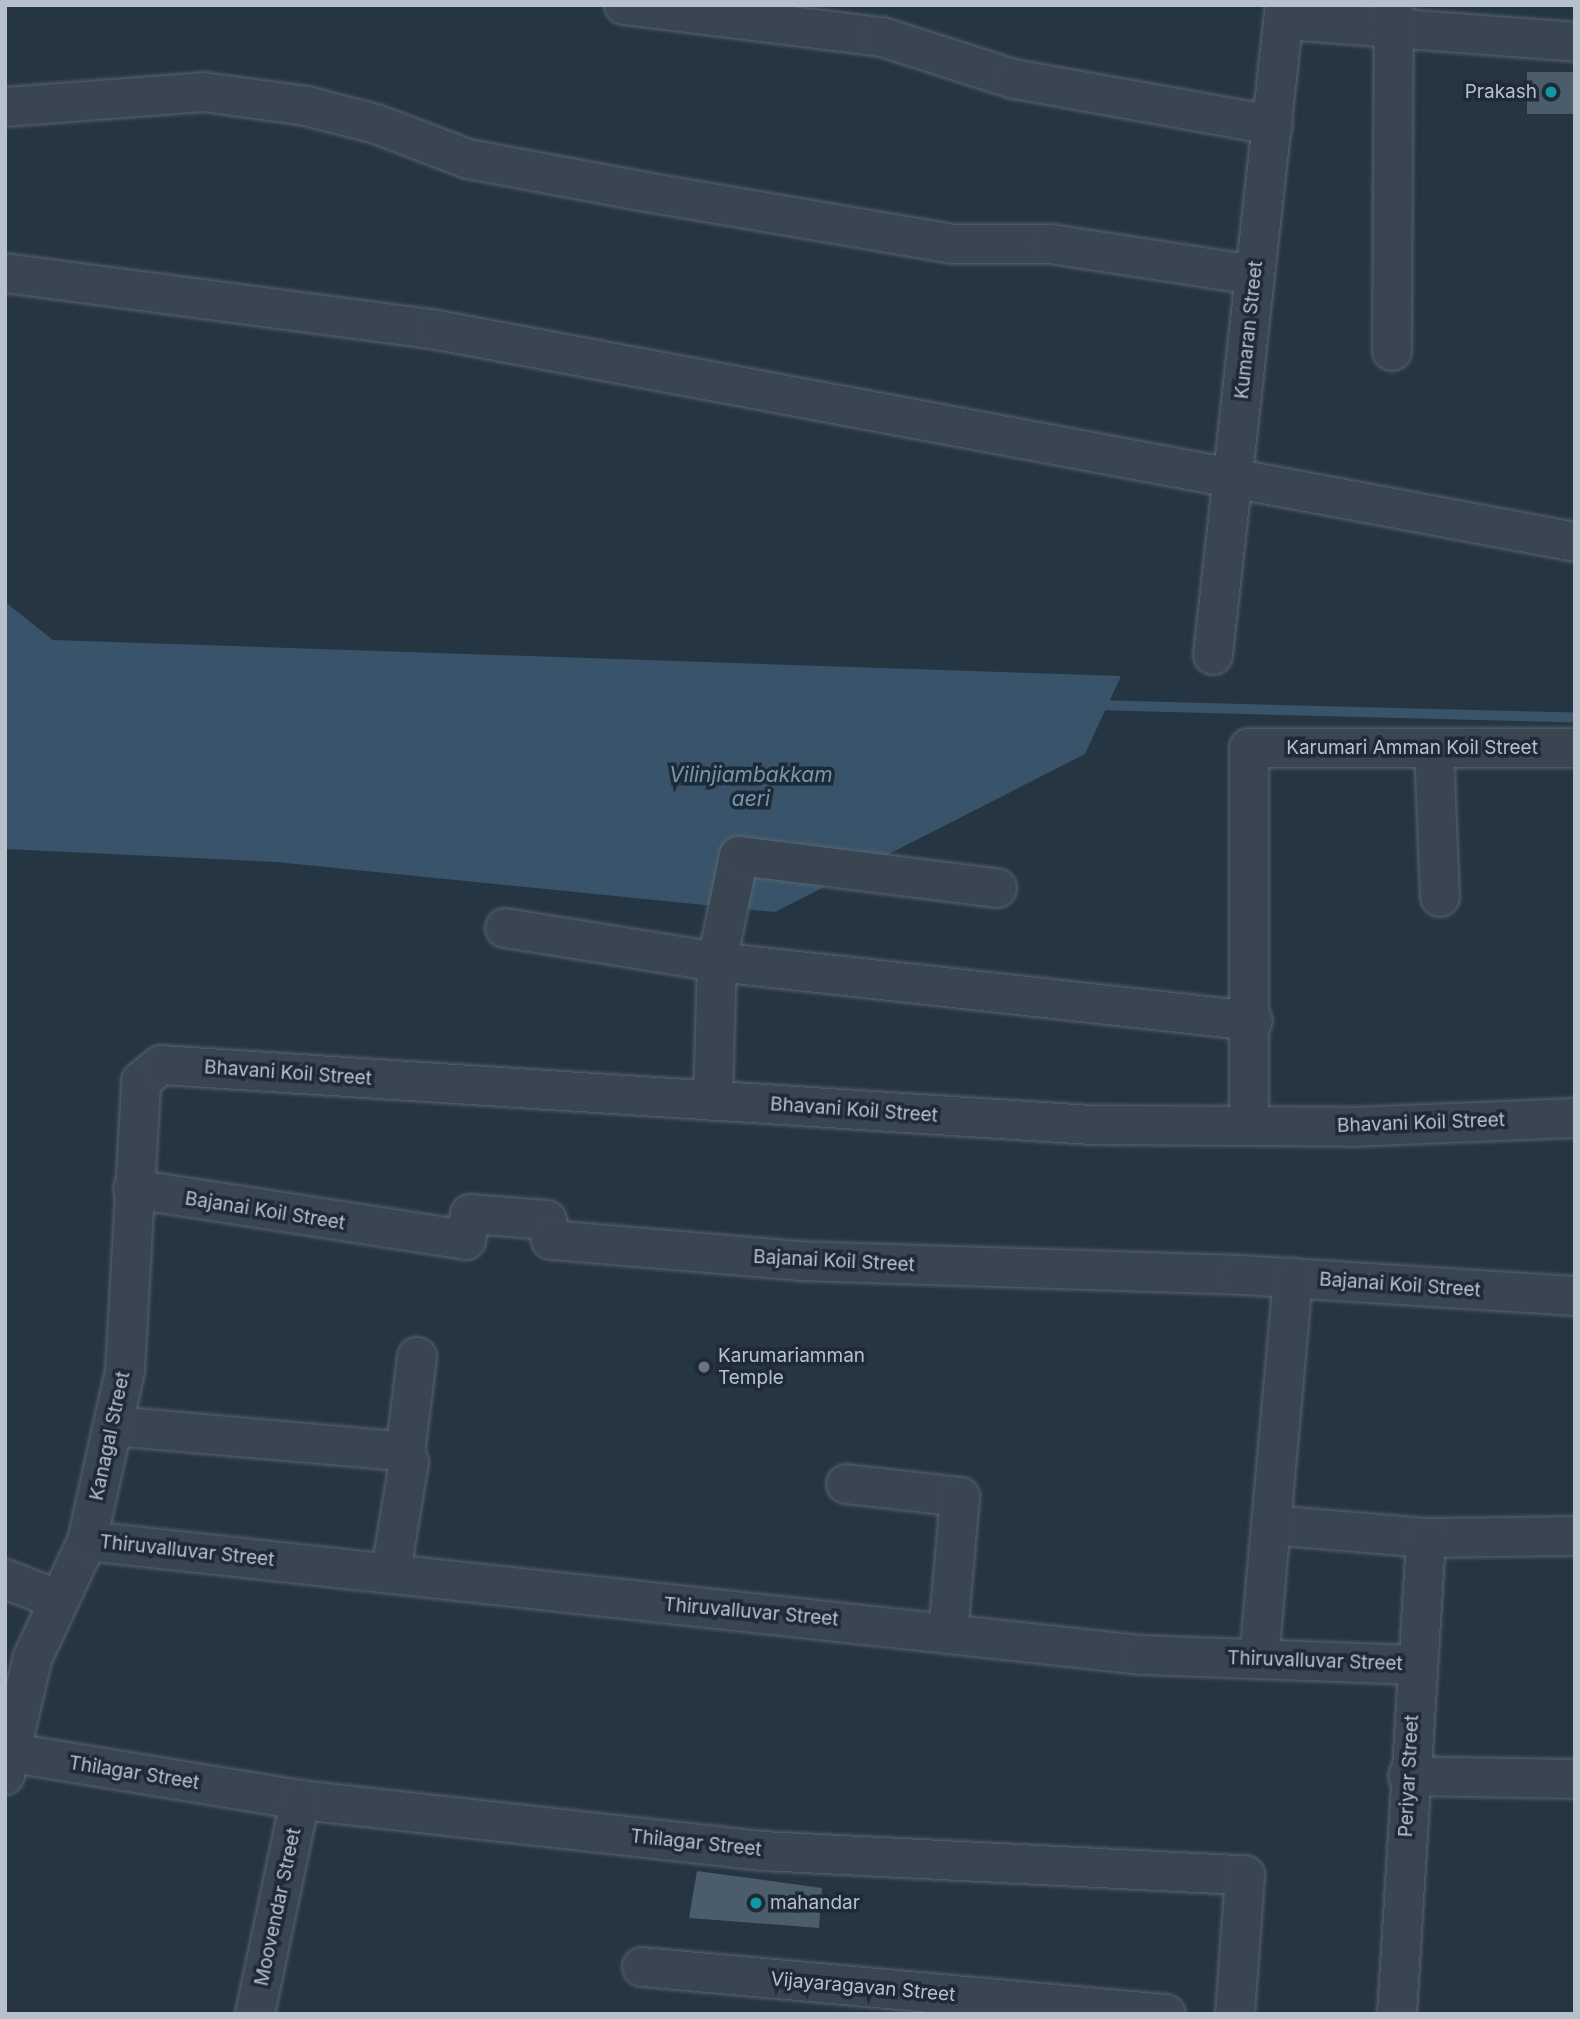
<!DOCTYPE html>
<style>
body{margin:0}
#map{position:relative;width:1580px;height:2019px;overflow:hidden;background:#253542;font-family:Inter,sans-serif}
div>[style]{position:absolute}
.water>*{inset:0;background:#38536a}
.stream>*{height:10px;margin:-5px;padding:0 5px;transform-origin:5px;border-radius:5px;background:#38536a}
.building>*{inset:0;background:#4b5c6b;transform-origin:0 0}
.roads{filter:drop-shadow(0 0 2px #57646f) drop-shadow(0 0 2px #57646f)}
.minor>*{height:38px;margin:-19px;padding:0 19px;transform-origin:19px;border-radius:19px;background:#394652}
.dots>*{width:19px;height:19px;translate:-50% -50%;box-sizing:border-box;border:4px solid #1e2b37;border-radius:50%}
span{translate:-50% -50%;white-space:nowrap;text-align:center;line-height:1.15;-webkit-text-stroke:7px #1e2b37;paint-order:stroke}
.poi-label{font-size:19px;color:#b6c1cc}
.right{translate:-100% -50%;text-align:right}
.left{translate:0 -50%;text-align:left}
.street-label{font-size:19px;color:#b6c1cc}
.water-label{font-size:21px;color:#7596b0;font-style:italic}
.frame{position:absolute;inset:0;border:7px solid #b6c1cc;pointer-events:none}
</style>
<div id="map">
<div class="water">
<div style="clip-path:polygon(5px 602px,53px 640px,1121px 676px,1085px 754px,775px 912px,276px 862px,5px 849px)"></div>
</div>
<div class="stream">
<div style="left:1093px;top:705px;width:482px;rotate:1.5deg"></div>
</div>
<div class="building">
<div style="left:1527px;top:72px;width:48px;height:42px"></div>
<div style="clip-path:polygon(697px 1871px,822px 1888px,819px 1928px,689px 1918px)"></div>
</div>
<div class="roads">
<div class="minor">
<div style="left:624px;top:5px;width:260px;rotate:7.1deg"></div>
<div style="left:882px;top:37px;width:139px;rotate:17.7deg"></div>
<div style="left:1014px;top:79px;width:263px;rotate:10.1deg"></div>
<div style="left:1285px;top:20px;width:291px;rotate:4.3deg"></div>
<div style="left:5px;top:107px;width:199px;rotate:-4.3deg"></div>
<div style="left:203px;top:92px;width:104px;rotate:7.7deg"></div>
<div style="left:306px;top:106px;width:72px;rotate:14.4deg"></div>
<div style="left:376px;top:124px;width:98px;rotate:20.8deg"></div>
<div style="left:468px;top:159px;width:181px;rotate:10.5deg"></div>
<div style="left:646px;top:192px;width:310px;rotate:9.6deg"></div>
<div style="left:952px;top:244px;width:99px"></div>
<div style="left:1051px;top:244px;width:205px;rotate:8.7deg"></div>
<div style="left:5px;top:273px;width:436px;rotate:7.5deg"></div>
<div style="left:437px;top:330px;width:1158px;rotate:10.55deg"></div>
<div style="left:1392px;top:351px;width:346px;rotate:-89.7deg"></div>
<div style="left:1213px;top:655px;width:654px;rotate:-83.68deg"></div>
<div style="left:1434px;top:748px;width:149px;rotate:87.7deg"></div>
<div style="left:505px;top:928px;width:215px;rotate:9.1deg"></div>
<div style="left:717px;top:962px;width:539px;rotate:6.28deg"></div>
<div style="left:713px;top:1101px;width:139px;rotate:-88.4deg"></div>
<div style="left:717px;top:962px;width:108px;rotate:-78.3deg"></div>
<div style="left:739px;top:856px;width:260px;rotate:7.1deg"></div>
<div style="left:1249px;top:1126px;width:378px;rotate:-90deg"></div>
<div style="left:1249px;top:748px;width:326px"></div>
<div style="left:133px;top:1189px;width:337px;rotate:8.7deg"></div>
<div style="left:466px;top:1240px;width:26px;rotate:-81deg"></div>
<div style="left:470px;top:1214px;width:77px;rotate:4.5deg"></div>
<div style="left:547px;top:1220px;width:20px;rotate:79deg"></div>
<div style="left:551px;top:1240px;width:251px;rotate:4.8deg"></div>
<div style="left:801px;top:1261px;width:440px;rotate:1.8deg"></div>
<div style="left:1241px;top:1275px;width:335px;rotate:3.6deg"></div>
<div style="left:113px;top:1426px;width:285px;rotate:5deg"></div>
<div style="left:397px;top:1451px;width:16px;rotate:43deg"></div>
<div style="left:409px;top:1462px;width:110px;rotate:99.4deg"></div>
<div style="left:405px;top:1455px;width:99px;rotate:-83deg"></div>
<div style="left:846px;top:1484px;width:115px;rotate:6.5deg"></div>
<div style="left:960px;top:1497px;width:137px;rotate:95deg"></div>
<div style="left:1271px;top:1525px;width:156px;rotate:4.8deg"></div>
<div style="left:1426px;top:1538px;width:149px;rotate:-0.8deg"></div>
<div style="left:87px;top:1541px;width:1061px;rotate:6.17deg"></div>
<div style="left:1142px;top:1655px;width:274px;rotate:2.1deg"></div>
<div style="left:5px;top:1579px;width:58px;rotate:21.3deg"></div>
<div style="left:1259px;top:1659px;width:383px;rotate:-84.9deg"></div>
<div style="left:13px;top:1753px;width:291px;rotate:9.3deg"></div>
<div style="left:300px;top:1800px;width:466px;rotate:6.3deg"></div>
<div style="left:763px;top:1851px;width:483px;rotate:2.9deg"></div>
<div style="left:1245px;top:1875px;width:139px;rotate:94.1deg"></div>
<div style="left:5px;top:1775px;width:121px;rotate:-76.7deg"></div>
<div style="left:33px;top:1657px;width:128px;rotate:-65deg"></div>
<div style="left:87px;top:1541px;width:174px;rotate:-77.4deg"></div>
<div style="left:125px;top:1371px;width:290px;rotate:-86.8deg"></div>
<div style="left:141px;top:1081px;width:26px;rotate:-39deg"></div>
<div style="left:161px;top:1065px;width:933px;rotate:3.69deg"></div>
<div style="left:1092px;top:1125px;width:260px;rotate:0.4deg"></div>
<div style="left:1352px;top:1127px;width:223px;rotate:-2.3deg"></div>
<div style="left:1408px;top:1776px;width:167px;rotate:1deg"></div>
<div style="left:642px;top:1967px;width:526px;rotate:5.13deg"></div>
<div style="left:255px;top:2014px;width:219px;rotate:-78.1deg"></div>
<div style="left:1397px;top:2014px;width:477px;rotate:-86.5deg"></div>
</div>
</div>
<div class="dots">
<div style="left:1551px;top:92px;background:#0f9aa8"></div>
<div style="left:704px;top:1367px;background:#6b7280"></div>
<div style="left:756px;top:1903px;background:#0f9aa8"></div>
</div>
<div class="poi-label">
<span class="right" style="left:1537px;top:92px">Prakash</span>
<span class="left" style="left:718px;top:1367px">Karumariamman<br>Temple</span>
<span class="left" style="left:770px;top:1903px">mahandar</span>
</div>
<div class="street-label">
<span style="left:1249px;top:330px;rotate:-84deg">Kumaran Street</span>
<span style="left:1412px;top:748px">Karumari Amman Koil Street</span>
<span style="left:288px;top:1073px;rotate:4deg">Bhavani Koil Street</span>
<span style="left:854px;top:1110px;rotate:4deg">Bhavani Koil Street</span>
<span style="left:1421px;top:1123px;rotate:-2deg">Bhavani Koil Street</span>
<span style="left:265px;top:1211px;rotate:9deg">Bajanai Koil Street</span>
<span style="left:834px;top:1261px;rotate:3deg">Bajanai Koil Street</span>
<span style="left:1400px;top:1285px;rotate:4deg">Bajanai Koil Street</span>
<span style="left:110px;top:1436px;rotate:-78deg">Kanagal Street</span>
<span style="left:187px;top:1551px;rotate:6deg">Thiruvalluvar Street</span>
<span style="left:751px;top:1612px;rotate:5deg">Thiruvalluvar Street</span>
<span style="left:1315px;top:1661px;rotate:2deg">Thiruvalluvar Street</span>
<span style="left:134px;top:1773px;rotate:9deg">Thilagar Street</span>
<span style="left:1409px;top:1776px;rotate:-87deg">Periyar Street</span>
<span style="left:696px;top:1843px;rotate:6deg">Thilagar Street</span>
<span style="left:278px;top:1907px;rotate:-78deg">Moovendar Street</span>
<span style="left:863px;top:1987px;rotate:5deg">Vijayaragavan Street</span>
</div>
<div class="water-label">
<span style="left:751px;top:787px">Vilinjiambakkam<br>aeri</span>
</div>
<div class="frame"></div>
</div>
